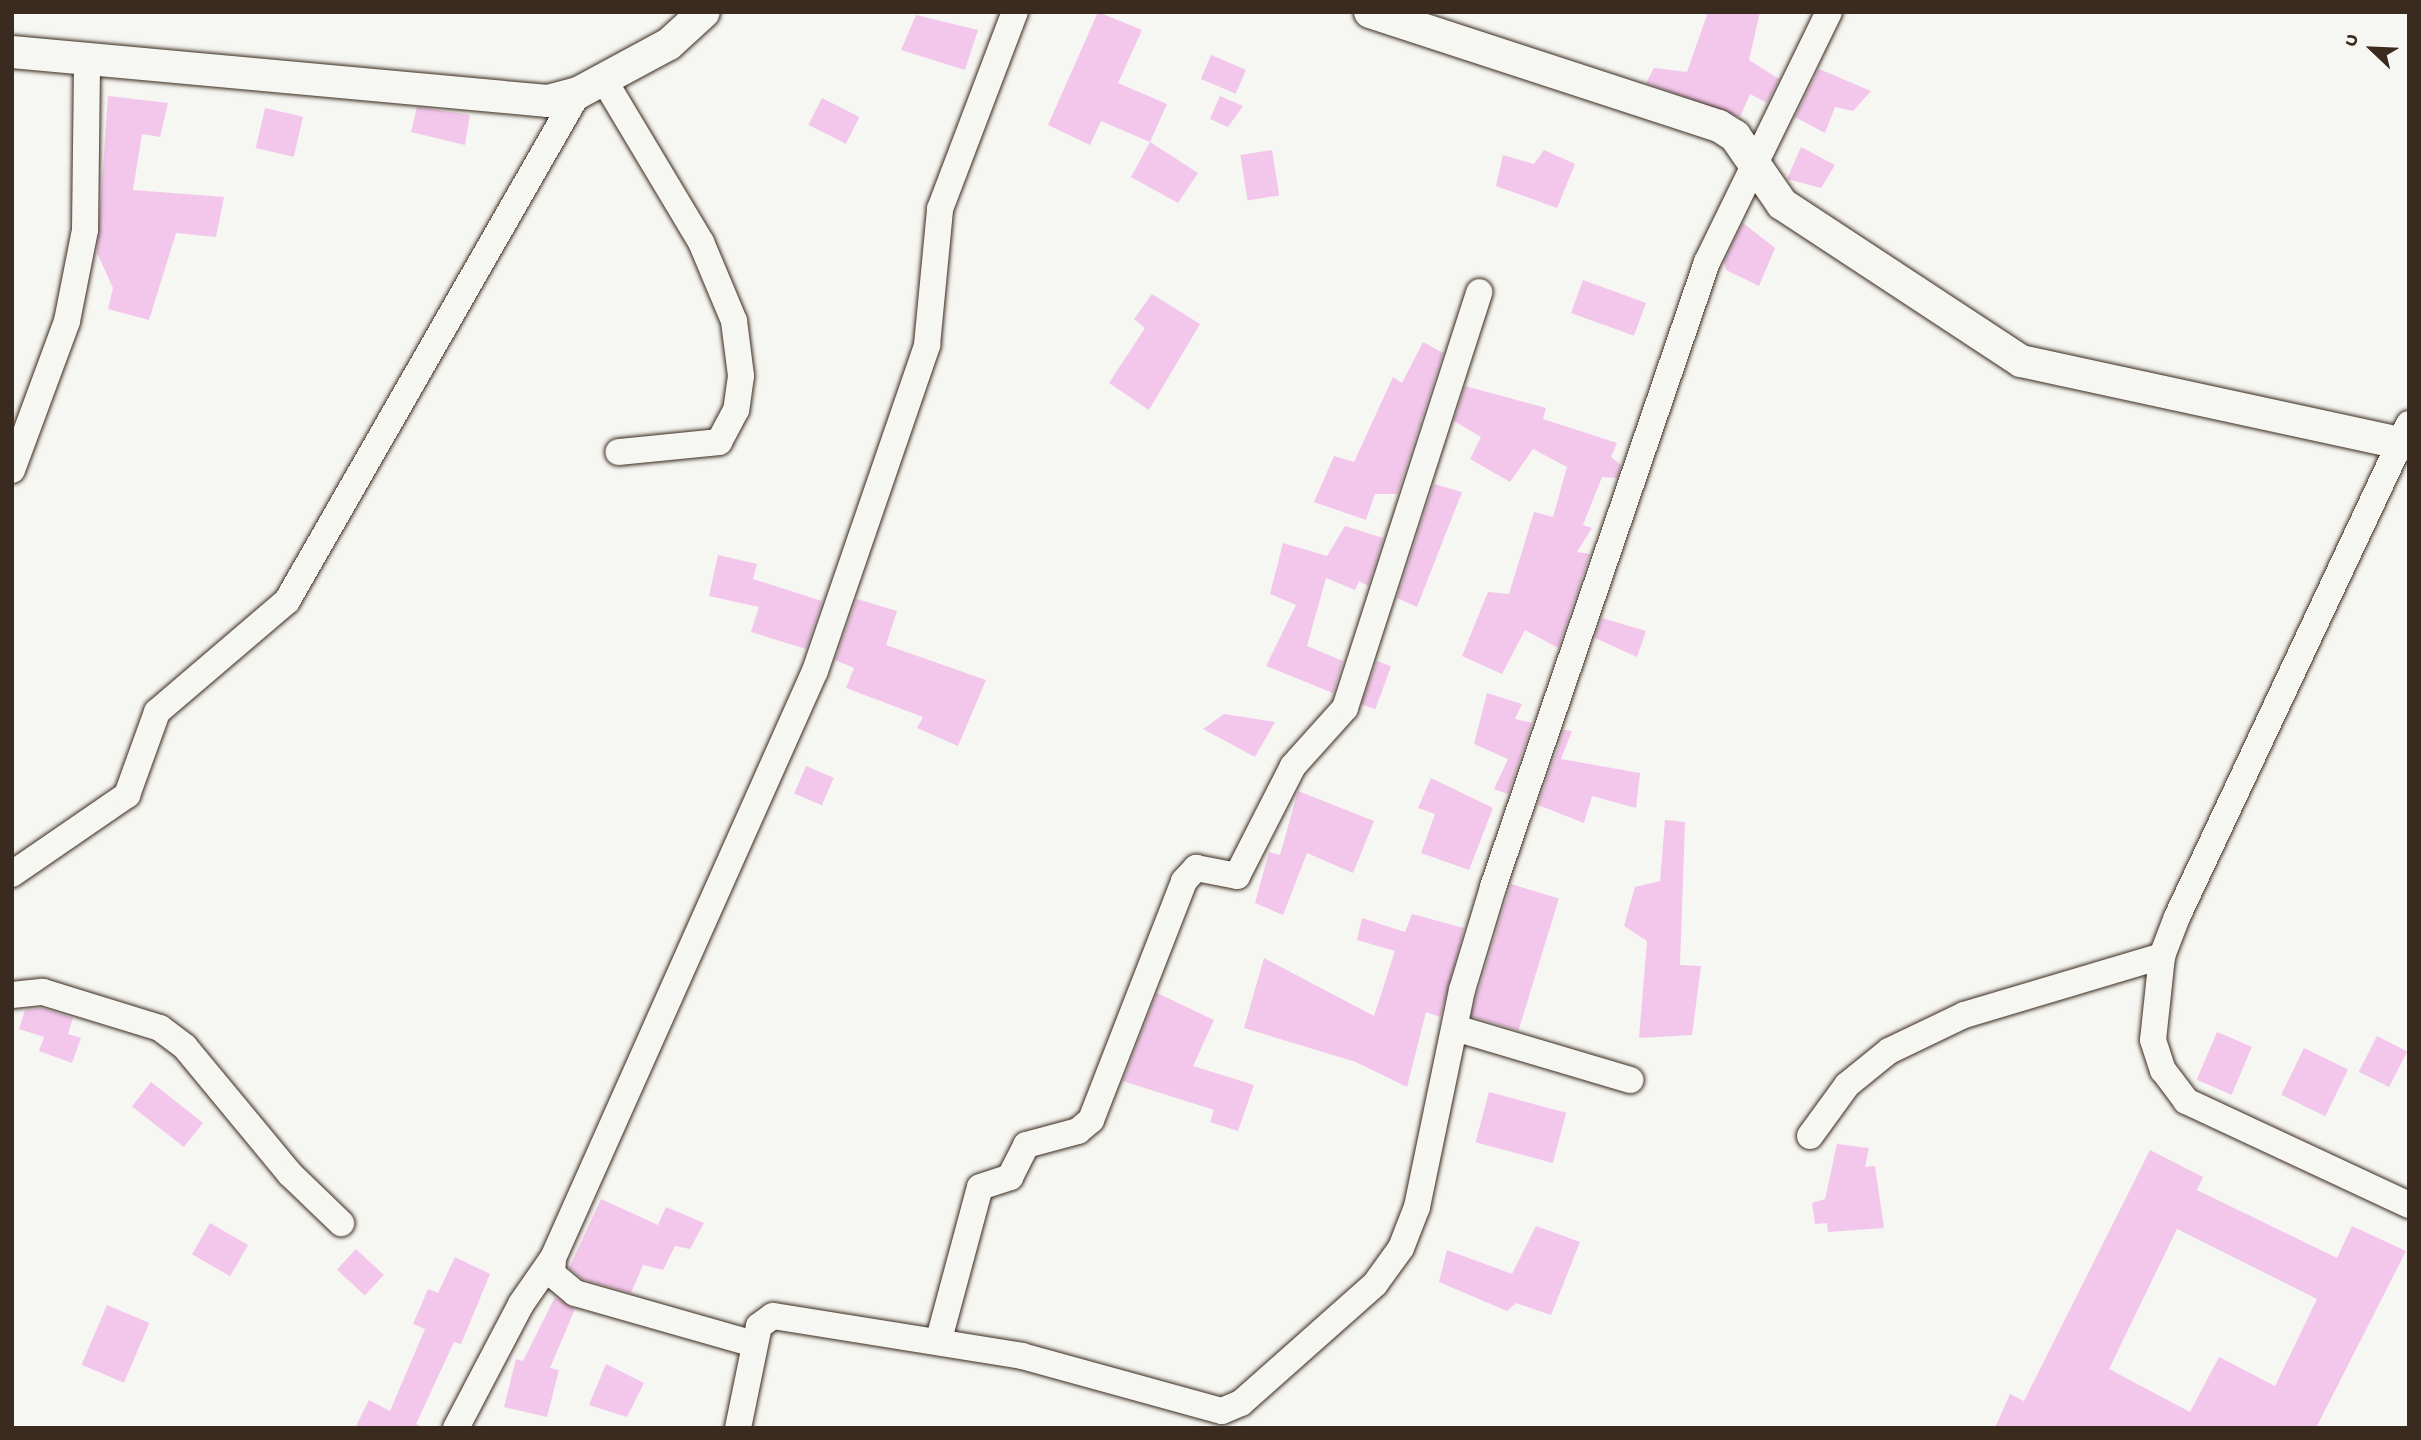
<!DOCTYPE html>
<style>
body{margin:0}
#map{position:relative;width:2421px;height:1440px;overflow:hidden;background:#f6f6f2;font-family:"Gochi Hand",sans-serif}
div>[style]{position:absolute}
.building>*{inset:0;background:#f3c7ec;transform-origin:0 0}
.roads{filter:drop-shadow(0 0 2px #3b2a1e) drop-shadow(0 0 2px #3b2a1e)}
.minor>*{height:26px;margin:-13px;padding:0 13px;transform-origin:13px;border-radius:13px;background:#f6f6f2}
.tertiary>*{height:32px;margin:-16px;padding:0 16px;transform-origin:16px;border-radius:16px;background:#f6f6f2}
span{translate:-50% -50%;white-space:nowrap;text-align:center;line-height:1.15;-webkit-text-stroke:5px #f6f6f2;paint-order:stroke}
.frame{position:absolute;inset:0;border:14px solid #3b2a1e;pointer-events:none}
.north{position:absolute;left:2337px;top:14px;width:70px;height:70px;-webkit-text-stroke:5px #f6f6f2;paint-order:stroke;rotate:293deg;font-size:19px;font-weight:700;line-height:28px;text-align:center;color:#3b2a1e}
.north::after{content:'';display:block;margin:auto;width:24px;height:32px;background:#3b2a1e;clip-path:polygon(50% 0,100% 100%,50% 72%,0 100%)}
</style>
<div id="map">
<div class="building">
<div style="clip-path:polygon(1098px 12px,1142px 30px,1118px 83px,1167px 104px,1150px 142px,1101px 121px,1090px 145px,1048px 125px)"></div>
<div style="clip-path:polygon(1708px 12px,1760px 12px,1749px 60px,1779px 79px,1767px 103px,1750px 94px,1740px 117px,1646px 83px,1654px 68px,1687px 72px)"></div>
<div style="clip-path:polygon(916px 15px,978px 30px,965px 70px,901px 50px)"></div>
<div style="left:1211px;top:55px;width:38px;height:26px;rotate:23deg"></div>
<div style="clip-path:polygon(1819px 69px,1871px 91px,1853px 111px,1835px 107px,1825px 133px,1795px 117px)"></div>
<div style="clip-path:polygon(108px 96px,168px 103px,160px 137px,142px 134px,133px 190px,224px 197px,216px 237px,176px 233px,149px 320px,108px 309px,113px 288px,97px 253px)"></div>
<div style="clip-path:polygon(1220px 96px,1243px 106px,1228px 127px,1210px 119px)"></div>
<div style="left:822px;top:98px;width:42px;height:30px;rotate:27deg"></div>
<div style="clip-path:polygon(417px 107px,470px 115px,465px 145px,411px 132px)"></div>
<div style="left:265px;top:108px;width:39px;height:41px;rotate:13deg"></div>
<div style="clip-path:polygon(1150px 142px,1198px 173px,1178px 203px,1131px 177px)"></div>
<div style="clip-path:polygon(1801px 147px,1835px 165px,1821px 188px,1787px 179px)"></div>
<div style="left:1272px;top:150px;width:46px;height:32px;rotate:81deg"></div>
<div style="clip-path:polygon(1544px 150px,1575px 164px,1557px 208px,1496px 186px,1503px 155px,1534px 164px)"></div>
<div style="clip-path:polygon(1743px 223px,1775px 248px,1759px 286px,1726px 270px,1724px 262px)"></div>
<div style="left:1583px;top:280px;width:67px;height:35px;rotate:20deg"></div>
<div style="clip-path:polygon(1152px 294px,1200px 324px,1149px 410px,1109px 383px,1145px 328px,1134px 319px)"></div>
<div style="clip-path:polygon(1423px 342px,1443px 353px,1397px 494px,1375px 494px,1366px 520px,1314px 502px,1334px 456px,1354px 462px,1393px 377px,1402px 383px)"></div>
<div style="clip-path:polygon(1465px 386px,1546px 408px,1543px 419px,1617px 443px,1611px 457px,1621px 465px,1617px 478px,1602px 477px,1583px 525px,1592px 528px,1577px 552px,1590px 554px,1558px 648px,1525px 630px,1502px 674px,1462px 656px,1488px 592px,1509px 594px,1534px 512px,1553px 517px,1567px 467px,1533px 449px,1510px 482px,1470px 459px,1481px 437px,1454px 421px)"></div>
<div style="clip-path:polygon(1434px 484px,1462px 492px,1417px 607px,1397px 598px)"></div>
<div style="clip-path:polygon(1345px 526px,1383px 538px,1368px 586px,1359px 581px,1355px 590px,1326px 578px,1307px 646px,1343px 661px,1333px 693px,1266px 666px,1296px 605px,1270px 594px,1283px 543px,1327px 556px)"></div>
<div style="clip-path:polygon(718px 555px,757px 564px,753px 579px,822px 601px,806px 649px,751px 632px,759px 607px,709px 596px)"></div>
<div style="clip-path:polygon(857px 599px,897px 611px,886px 645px,986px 680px,958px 746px,917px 728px,923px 717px,846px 688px,854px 668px,835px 660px)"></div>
<div style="clip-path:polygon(1602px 618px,1646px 631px,1637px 657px,1595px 638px)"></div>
<div style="left:1377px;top:661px;width:15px;height:46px;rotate:20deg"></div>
<div style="clip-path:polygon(1487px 693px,1522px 704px,1515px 719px,1532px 723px,1508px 794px,1494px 789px,1508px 759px,1474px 744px)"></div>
<div style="clip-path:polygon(1224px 714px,1275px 722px,1255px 757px,1203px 729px)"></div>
<div style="clip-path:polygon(1564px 730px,1572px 731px,1561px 759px,1640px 773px,1636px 808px,1592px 796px,1584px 823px,1538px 805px)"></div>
<div style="left:806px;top:766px;width:30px;height:30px;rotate:23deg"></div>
<div style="clip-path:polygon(1431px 778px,1493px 808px,1469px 870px,1421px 853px,1435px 814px,1418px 808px)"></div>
<div style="clip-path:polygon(1298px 791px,1374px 821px,1353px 873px,1307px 853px,1283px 915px,1255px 903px,1269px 852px,1280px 855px)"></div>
<div style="clip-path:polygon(1665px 820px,1685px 822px,1680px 965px,1701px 966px,1692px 1035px,1639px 1038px,1647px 941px,1624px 926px,1635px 887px,1660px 881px)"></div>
<div style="left:1511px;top:884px;width:50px;height:138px;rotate:17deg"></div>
<div style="clip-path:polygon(1412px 914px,1464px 928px,1440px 1017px,1426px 1012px,1407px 1087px,1356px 1062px,1244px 1028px,1264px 958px,1374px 1016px,1395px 951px,1357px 940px,1362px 918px,1405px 932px)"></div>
<div style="clip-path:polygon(1157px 993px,1214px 1020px,1193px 1066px,1254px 1085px,1238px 1131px,1210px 1122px,1214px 1110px,1123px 1081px)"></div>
<div style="clip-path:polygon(41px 1008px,73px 1018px,68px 1034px,81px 1038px,72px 1063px,39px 1051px,44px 1037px,19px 1029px,25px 1010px)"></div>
<div style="left:2217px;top:1032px;width:38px;height:52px;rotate:23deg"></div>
<div style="left:2377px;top:1036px;width:34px;height:40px;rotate:27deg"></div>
<div style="left:2304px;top:1048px;width:49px;height:52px;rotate:26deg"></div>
<div style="left:151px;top:1082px;width:66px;height:31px;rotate:38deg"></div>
<div style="left:1489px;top:1092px;width:80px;height:52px;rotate:15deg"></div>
<div style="clip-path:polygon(1837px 1144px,1869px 1148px,1865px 1167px,1875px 1166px,1884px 1228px,1828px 1232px,1827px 1223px,1815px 1224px,1812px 1203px,1825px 1199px)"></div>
<div style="clip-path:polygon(evenodd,2150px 1150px,2203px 1177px,2197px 1190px,2337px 1258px,2352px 1226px,2406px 1251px,2316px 1428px,1995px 1428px,2010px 1394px,2024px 1401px,2150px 1150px,2177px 1229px,2317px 1299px,2275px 1386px,2219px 1357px,2190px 1412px,2109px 1369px,2177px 1229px)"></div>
<div style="clip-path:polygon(601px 1199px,658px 1225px,666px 1207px,704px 1223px,690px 1249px,675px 1246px,663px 1270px,643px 1265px,631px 1293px,582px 1279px,569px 1268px)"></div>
<div style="left:210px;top:1223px;width:44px;height:36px;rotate:30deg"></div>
<div style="clip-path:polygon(1536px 1226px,1580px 1242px,1551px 1315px,1516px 1303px,1507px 1311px,1439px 1282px,1447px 1250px,1512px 1274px)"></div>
<div style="left:356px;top:1249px;width:38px;height:28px;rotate:43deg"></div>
<div style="clip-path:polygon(455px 1257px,490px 1274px,461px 1344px,454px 1342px,416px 1424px,424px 1428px,355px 1428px,369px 1400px,390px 1411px,425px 1329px,413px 1324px,428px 1289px,438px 1293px)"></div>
<div style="clip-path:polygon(555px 1297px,575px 1309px,550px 1368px,559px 1370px,547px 1417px,504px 1407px,516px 1359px,523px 1361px)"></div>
<div style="left:107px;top:1305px;width:46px;height:65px;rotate:23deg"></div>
<div style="clip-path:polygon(606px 1364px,644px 1383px,627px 1417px,589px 1405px)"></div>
</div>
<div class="roads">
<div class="minor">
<div style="left:604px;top:80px;width:189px;rotate:59.1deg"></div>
<div style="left:701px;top:242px;width:86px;rotate:67.3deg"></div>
<div style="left:734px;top:321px;width:55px;rotate:82.7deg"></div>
<div style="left:741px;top:376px;width:34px;rotate:98deg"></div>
<div style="left:736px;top:410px;width:36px;rotate:118deg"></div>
<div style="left:719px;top:442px;width:101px;rotate:174.3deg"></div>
<div style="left:2409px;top:424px;width:545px;rotate:115.2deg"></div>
<div style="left:2177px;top:917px;width:42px;rotate:111deg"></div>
<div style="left:2162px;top:956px;width:84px;rotate:96.1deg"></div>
<div style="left:2153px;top:1040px;width:32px;rotate:72deg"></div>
<div style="left:2163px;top:1070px;width:39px;rotate:53deg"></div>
<div style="left:2186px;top:1101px;width:246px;rotate:25deg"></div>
<div style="left:12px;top:470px;width:159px;rotate:-69.7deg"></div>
<div style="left:67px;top:321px;width:93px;rotate:-78.8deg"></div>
<div style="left:85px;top:230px;width:172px;rotate:-89.3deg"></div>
<div style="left:12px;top:874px;width:140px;rotate:-34.5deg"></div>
<div style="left:127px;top:795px;width:88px;rotate:-70.1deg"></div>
<div style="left:157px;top:712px;width:171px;rotate:-40.5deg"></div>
<div style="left:287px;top:601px;width:585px;rotate:-60.19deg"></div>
<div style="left:12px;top:995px;width:31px;rotate:-6deg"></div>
<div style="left:43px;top:992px;width:122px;rotate:17.1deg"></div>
<div style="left:160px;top:1028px;width:31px;rotate:37deg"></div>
<div style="left:185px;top:1047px;width:165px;rotate:50.4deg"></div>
<div style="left:290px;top:1174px;width:71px;rotate:43.9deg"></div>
<div style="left:1455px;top:1028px;width:183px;rotate:16.5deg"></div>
<div style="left:1810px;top:1136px;width:63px;rotate:-54deg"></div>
<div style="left:1847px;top:1085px;width:54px;rotate:-39deg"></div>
<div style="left:1889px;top:1051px;width:83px;rotate:-25.6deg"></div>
<div style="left:1964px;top:1015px;width:207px;rotate:-16.6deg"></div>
<div style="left:939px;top:1339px;width:157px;rotate:-74.9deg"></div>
<div style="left:980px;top:1187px;width:32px;rotate:-18deg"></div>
<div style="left:1010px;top:1177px;width:36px;rotate:-63deg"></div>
<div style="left:1026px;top:1145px;width:54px;rotate:-15.1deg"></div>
<div style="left:1078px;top:1131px;width:17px;rotate:-40deg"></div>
<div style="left:1091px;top:1120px;width:256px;rotate:-68.7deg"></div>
<div style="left:1184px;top:881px;width:18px;rotate:-47deg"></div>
<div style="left:1196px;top:868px;width:42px;rotate:11deg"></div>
<div style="left:1237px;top:876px;width:123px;rotate:-63deg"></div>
<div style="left:1293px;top:766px;width:78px;rotate:-48.1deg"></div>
<div style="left:1345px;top:708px;width:437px;rotate:-72.1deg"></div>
<div style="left:754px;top:1344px;width:186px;rotate:-164.1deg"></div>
<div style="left:575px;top:1293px;width:30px;rotate:-140deg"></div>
<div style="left:552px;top:1274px;width:16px;rotate:-86deg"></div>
<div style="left:553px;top:1258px;width:643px;rotate:-65.95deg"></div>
<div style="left:815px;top:671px;width:345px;rotate:-71deg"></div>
<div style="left:927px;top:345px;width:137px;rotate:-84.5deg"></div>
<div style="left:940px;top:209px;width:211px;rotate:-69.2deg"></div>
<div style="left:456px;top:1428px;width:140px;rotate:-62.3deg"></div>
<div style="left:521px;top:1304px;width:56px;rotate:-55.2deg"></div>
<div style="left:738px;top:1428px;width:104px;rotate:-78.4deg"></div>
<div style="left:759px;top:1326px;width:17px;rotate:-36deg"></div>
<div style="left:773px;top:1316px;width:252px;rotate:9.1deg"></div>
<div style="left:1022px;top:1356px;width:207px;rotate:15.4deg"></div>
<div style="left:1222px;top:1411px;width:21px;rotate:-23deg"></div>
<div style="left:1241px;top:1403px;width:179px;rotate:-41.6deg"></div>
<div style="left:1375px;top:1284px;width:44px;rotate:-54.2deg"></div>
<div style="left:1401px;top:1248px;width:44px;rotate:-68.7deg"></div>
<div style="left:1417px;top:1207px;width:222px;rotate:-78.3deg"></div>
<div style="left:1462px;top:990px;width:108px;rotate:-73.2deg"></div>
<div style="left:1493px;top:887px;width:661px;rotate:-71.1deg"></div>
<div style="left:1707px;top:262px;width:278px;rotate:-64deg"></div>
</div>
<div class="tertiary">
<div style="left:1370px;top:12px;width:367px;rotate:18.1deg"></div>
<div style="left:1719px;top:126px;width:19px;rotate:32deg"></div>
<div style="left:1735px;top:136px;width:83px;rotate:55.3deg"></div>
<div style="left:1782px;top:204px;width:286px;rotate:33.3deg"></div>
<div style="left:2021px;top:361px;width:397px;rotate:12.2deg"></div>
<div style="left:12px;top:52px;width:538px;rotate:5.22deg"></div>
<div style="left:548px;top:101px;width:31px;rotate:-15deg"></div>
<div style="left:578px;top:93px;width:103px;rotate:-28.3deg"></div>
<div style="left:669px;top:44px;width:47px;rotate:-42.4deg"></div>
</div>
</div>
<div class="frame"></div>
<div class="north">U</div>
</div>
